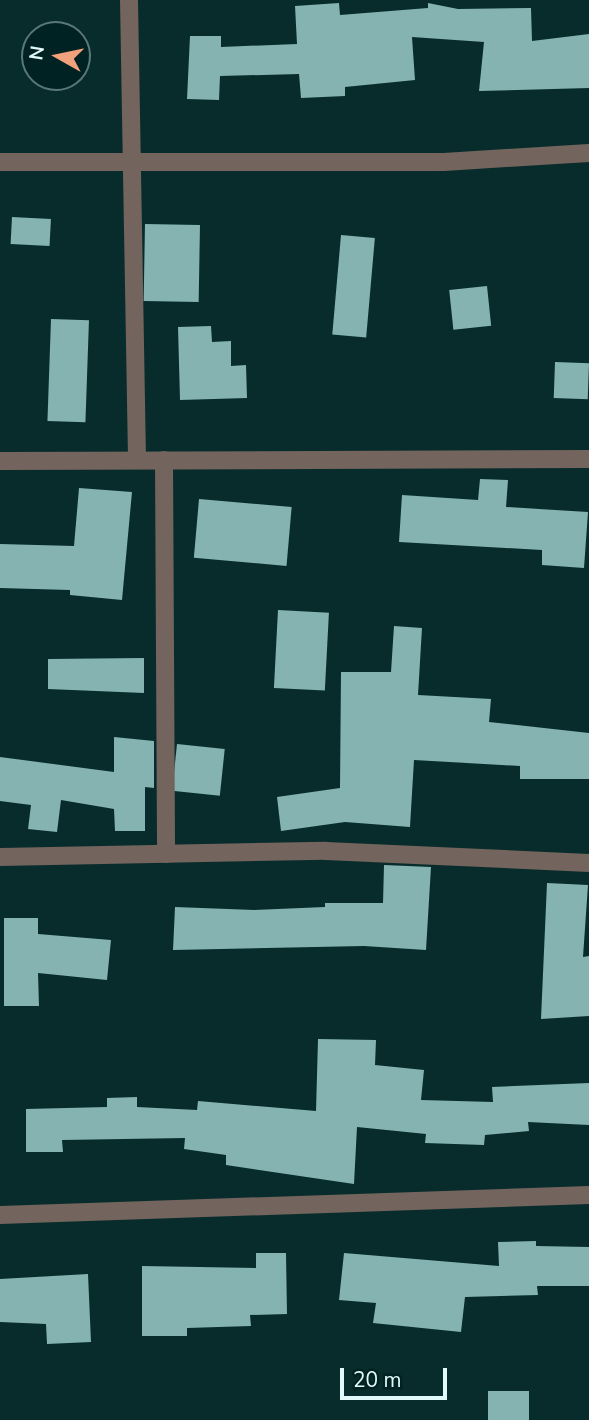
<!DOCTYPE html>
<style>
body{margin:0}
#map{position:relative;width:589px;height:1420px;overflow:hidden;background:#082c2c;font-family:"Nunito Sans",sans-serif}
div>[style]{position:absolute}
.building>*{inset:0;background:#84b3b2;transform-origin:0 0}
.minor>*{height:18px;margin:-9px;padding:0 9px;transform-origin:9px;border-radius:9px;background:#73645d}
span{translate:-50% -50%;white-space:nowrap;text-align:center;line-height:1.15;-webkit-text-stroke:7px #022;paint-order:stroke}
.north{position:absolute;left:21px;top:21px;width:70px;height:70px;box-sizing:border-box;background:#022;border:2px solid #5a7878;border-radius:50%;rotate:279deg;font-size:19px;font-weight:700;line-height:28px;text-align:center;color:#e1f9f8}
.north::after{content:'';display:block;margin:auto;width:24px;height:32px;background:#f1a17c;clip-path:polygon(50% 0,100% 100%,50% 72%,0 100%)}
.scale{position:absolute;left:340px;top:1368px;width:107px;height:32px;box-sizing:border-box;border:4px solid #e1f9f8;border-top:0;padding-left:9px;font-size:21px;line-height:24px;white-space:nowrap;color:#e1f9f8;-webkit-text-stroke:5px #022;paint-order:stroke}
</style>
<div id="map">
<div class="building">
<div style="clip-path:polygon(339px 3px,340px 15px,428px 8px,428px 3px,458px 9px,531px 8px,532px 41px,589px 34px,589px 88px,479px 91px,484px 42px,412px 37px,415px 80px,345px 87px,345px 96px,301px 98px,299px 74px,220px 76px,219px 100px,187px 99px,190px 36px,221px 36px,221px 47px,297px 44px,295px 6px)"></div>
<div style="left:12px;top:217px;width:39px;height:27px;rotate:3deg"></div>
<div style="left:145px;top:224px;width:55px;height:77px;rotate:1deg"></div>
<div style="left:341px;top:235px;width:34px;height:100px;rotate:5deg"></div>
<div style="left:487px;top:286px;width:40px;height:38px;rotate:84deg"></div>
<div style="left:51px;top:319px;width:38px;height:102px;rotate:2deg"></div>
<div style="clip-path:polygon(211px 326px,212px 342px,231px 341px,231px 366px,246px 365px,247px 398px,180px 400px,178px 327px)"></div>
<div style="left:555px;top:362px;width:34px;height:36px;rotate:2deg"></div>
<div style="clip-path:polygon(480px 479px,508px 480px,506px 507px,588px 512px,584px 568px,542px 565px,542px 550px,399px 542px,402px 495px,478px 500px)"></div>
<div style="clip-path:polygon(79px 488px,132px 492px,122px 600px,70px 595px,70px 590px,0 588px,0 544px,74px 546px)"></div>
<div style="left:199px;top:499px;width:93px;height:59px;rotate:5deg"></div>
<div style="left:278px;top:610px;width:51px;height:78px;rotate:3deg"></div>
<div style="clip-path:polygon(394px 626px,422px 628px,418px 695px,491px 699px,489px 722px,589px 733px,589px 779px,520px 779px,520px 766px,414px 760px,410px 827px,345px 822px,281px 831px,277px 797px,340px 788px,341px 672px,391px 672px)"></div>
<div style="clip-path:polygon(144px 658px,144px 693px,48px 689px,48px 659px)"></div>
<div style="clip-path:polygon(114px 737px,154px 741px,154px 788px,145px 787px,145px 831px,115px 831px,114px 809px,61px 800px,57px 832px,28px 829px,31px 805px,0 801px,0 757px,114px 772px)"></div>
<div style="left:177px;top:744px;width:48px;height:47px;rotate:6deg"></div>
<div style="clip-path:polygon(384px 865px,431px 867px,426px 950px,364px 946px,173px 950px,175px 907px,254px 910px,325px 907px,325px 903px,383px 903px)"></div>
<div style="clip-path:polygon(547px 883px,588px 885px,583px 957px,589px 956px,589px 1016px,541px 1019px)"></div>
<div style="clip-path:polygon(4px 918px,38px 918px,38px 934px,111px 940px,107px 980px,38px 973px,39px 1006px,4px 1006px)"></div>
<div style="clip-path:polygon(318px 1039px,376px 1040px,375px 1065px,424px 1070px,421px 1100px,493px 1102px,492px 1087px,589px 1083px,589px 1125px,528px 1122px,529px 1131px,485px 1135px,484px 1145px,425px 1143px,426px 1134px,357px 1127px,354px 1184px,226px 1165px,226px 1155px,184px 1149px,185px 1138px,62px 1140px,63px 1152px,26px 1152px,26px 1109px,107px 1107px,107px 1098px,137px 1097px,137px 1107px,197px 1110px,198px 1101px,316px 1111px)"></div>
<div style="clip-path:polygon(536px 1241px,536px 1246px,589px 1247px,589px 1286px,537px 1286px,538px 1295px,465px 1297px,461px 1332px,373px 1323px,376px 1303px,339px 1300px,344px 1253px,499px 1266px,498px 1242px)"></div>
<div style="clip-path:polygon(256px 1253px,286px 1253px,287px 1314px,250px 1315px,251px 1326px,187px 1328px,187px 1336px,142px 1336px,142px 1266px,256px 1268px)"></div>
<div style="clip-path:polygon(88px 1274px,91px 1342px,47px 1344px,46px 1324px,0 1322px,0 1279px)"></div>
<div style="left:488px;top:1391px;width:41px;height:29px"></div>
</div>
<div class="minor">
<div style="left:129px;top:0;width:460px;rotate:89deg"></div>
<div style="left:0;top:162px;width:444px"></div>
<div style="left:444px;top:162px;width:145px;rotate:-3.6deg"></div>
<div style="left:164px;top:460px;width:394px;rotate:89.7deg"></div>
<div style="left:0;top:461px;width:589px;rotate:-0.19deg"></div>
<div style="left:0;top:857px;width:326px;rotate:-1.1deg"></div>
<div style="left:326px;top:851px;width:263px;rotate:2.6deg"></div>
<div style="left:0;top:1215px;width:589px;rotate:-1.94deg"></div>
</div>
<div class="north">N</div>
<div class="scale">20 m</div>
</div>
